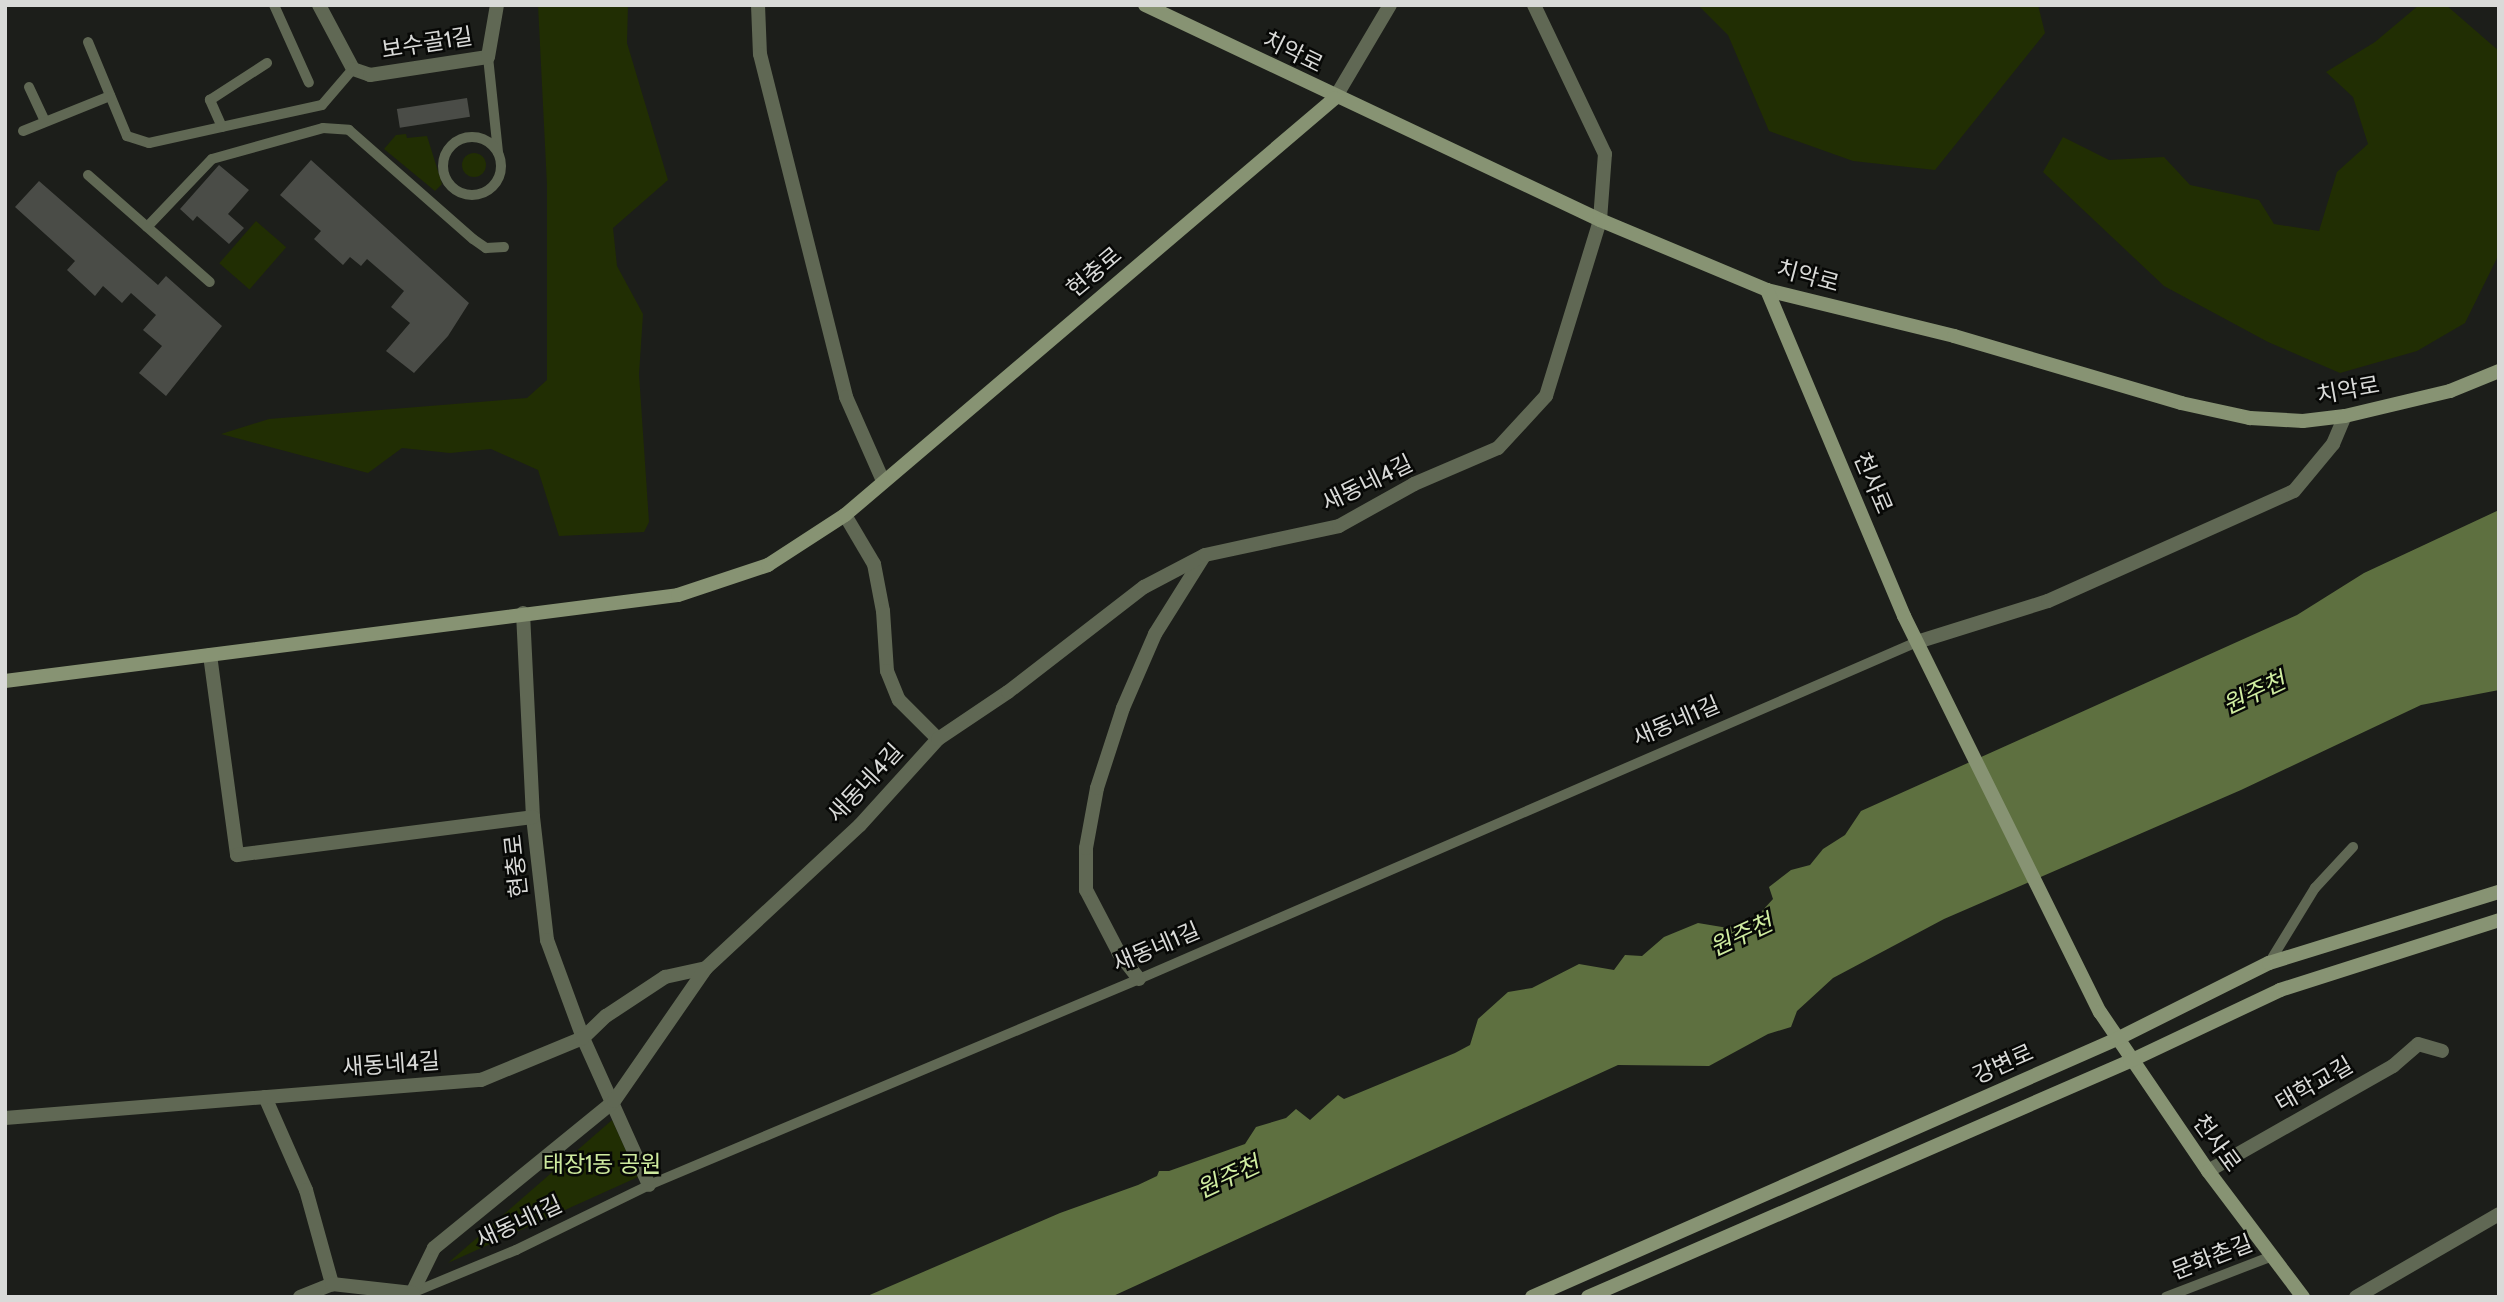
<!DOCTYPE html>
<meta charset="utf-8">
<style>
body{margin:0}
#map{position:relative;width:2504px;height:1302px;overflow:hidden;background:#1c1e1a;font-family:Cabin,"Noto Sans KR",sans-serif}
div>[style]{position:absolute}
.green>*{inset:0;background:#212e03;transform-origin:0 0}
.round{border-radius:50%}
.water>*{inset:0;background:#5e7040}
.building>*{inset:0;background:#4a4c47;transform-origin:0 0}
.lane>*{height:10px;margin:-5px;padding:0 5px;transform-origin:5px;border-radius:5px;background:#606854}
.lane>.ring{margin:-5px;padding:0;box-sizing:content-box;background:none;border:10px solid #606854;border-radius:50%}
.street>*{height:14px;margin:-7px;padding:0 7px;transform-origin:7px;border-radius:7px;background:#606854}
.secondary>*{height:14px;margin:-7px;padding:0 7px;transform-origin:7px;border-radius:7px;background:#879373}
span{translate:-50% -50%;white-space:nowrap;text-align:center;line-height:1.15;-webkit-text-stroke:5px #070806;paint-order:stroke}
.street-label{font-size:23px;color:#d9dad8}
.park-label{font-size:23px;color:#ceea9f}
.water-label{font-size:24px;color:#d0eda1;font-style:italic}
.frame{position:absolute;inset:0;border:7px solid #d9dad8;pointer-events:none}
</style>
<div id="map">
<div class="green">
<div style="clip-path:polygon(538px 5px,628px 5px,627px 43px,668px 180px,613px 228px,617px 266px,643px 314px,639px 374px,649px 522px,644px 532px,559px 536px,538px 470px,491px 449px,450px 453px,402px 448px,368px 473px,221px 434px,269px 419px,527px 398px,547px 380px,547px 185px)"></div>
<div style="clip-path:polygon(1698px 5px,2038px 5px,2045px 33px,1935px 170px,1853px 161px,1769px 131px,1728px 35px)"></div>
<div style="clip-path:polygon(2419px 5px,2446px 5px,2499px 51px,2499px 254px,2465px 323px,2417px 351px,2340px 373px,2268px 342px,2164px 286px,2043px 172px,2063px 137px,2109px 160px,2164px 157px,2190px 185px,2259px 200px,2274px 224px,2319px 231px,2337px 172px,2368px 144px,2353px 97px,2326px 72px,2375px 42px)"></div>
<div style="clip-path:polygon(406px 134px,407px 138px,427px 136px,442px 184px,435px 191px,384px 149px,396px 135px)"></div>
<div class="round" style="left:462px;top:153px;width:24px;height:24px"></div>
<div style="left:256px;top:221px;width:40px;height:56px;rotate:41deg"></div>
<div style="clip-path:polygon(612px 1120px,638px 1177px,448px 1263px)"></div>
</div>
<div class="water">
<div style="clip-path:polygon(2499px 510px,2499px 690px,2421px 705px,2241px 790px,1944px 919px,1833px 978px,1797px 1011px,1791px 1027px,1768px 1034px,1709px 1066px,1618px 1065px,1111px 1297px,865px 1297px,1060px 1213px,1138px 1185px,1157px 1176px,1159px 1171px,1169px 1171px,1245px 1144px,1256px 1127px,1286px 1118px,1296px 1109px,1310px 1120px,1338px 1095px,1344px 1099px,1455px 1053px,1470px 1045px,1478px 1019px,1508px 992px,1532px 988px,1579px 964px,1614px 970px,1625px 955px,1642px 956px,1664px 937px,1698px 923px,1728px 928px,1745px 919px,1764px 922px,1762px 911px,1773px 899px,1769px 887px,1791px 870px,1810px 865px,1823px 849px,1845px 835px,1861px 811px,2297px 615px,2364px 573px)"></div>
</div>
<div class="building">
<div style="left:467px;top:98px;width:19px;height:71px;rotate:81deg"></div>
<div style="clip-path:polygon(311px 160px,469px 303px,448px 336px,414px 373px,386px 351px,410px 323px,391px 307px,404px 291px,367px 259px,361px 266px,350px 257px,343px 265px,314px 239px,321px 231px,280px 195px)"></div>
<div style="clip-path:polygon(219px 165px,249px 190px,228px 214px,244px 228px,229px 244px,197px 216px,193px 221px,180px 209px)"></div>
<div style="clip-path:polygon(39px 181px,158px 285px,166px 276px,222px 326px,166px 396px,139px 373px,162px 346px,143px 330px,156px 315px,131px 293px,122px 303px,103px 286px,95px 296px,67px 270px,75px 261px,15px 207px)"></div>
</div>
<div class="lane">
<div style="left:274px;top:5px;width:85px;rotate:65.8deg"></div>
<div style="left:88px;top:42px;width:102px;rotate:67.5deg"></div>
<div style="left:127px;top:136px;width:23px;rotate:18deg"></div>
<div style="left:149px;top:143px;width:177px;rotate:-12.4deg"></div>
<div style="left:322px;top:105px;width:48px;rotate:-49.3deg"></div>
<div style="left:488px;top:57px;width:96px;rotate:84deg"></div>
<div style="left:29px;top:87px;width:38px;rotate:65deg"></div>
<div style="left:222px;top:127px;width:30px;rotate:-114deg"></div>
<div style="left:210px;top:100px;width:68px;rotate:-33deg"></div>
<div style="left:23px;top:131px;width:94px;rotate:-21.9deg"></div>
<div class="ring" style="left:443px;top:137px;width:48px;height:48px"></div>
<div style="left:88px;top:175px;width:162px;rotate:41.3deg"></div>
<div style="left:147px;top:227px;width:94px;rotate:-46.3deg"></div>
<div style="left:212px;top:159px;width:115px;rotate:-15.6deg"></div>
<div style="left:323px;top:128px;width:26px;rotate:4deg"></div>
<div style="left:349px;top:130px;width:165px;rotate:41.3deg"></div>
<div style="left:473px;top:239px;width:16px;rotate:35deg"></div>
<div style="left:486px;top:248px;width:18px;rotate:-3deg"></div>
<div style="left:2269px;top:963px;width:88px;rotate:-58.5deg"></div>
<div style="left:2315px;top:888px;width:56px;rotate:-47.2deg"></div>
<div style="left:412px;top:1293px;width:113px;rotate:-22.5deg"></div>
<div style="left:516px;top:1250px;width:148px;rotate:-26deg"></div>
<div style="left:649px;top:1185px;width:532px;rotate:-22.8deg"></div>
<div style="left:1139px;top:979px;width:848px;rotate:-23.42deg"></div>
<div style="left:2166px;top:1297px;width:114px;rotate:-21.1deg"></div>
</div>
<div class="street">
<div style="left:319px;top:5px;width:72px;rotate:62deg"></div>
<div style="left:353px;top:69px;width:18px;rotate:19deg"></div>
<div style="left:370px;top:75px;width:119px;rotate:-8.7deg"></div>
<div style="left:488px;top:57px;width:53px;rotate:-80.2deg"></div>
<div style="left:758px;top:5px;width:49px;rotate:87.7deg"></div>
<div style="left:760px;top:54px;width:354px;rotate:75.9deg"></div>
<div style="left:846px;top:397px;width:92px;rotate:66.2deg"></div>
<div style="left:1335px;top:98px;width:108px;rotate:-59.4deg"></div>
<div style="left:845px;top:515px;width:57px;rotate:59.4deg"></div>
<div style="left:874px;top:564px;width:48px;rotate:79.2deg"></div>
<div style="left:883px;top:611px;width:60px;rotate:86.2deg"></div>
<div style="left:887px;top:671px;width:31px;rotate:68deg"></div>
<div style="left:899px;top:700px;width:55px;rotate:45deg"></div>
<div style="left:523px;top:613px;width:204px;rotate:87.2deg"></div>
<div style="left:533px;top:817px;width:124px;rotate:83.5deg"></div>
<div style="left:547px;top:940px;width:104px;rotate:69.8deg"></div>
<div style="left:583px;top:1038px;width:161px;rotate:65.8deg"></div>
<div style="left:1917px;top:642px;width:137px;rotate:-17.4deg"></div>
<div style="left:2048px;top:601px;width:269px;rotate:-24.1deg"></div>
<div style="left:2294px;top:491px;width:61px;rotate:-50.3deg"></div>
<div style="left:2333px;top:444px;width:30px;rotate:-67deg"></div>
<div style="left:210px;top:655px;width:202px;rotate:82.3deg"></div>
<div style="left:237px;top:855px;width:298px;rotate:-7.3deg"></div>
<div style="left:1139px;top:979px;width:33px;rotate:-128deg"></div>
<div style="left:1119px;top:953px;width:71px;rotate:-117.6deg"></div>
<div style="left:1086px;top:890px;width:42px;rotate:-90deg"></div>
<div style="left:1086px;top:848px;width:61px;rotate:-79.6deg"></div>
<div style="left:1097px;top:788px;width:84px;rotate:-72deg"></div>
<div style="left:1123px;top:708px;width:81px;rotate:-66.6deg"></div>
<div style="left:1155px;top:634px;width:92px;rotate:-57.9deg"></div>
<div style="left:265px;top:1097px;width:102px;rotate:66.2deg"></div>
<div style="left:306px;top:1190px;width:98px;rotate:74.5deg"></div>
<div style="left:5px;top:1118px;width:478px;rotate:-4.6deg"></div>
<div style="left:481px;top:1080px;width:110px;rotate:-22.4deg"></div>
<div style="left:583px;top:1038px;width:32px;rotate:-44deg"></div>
<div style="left:606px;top:1016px;width:71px;rotate:-33.5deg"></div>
<div style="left:665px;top:977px;width:42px;rotate:-12.4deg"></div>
<div style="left:706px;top:968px;width:210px;rotate:-42.9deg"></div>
<div style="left:860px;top:825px;width:116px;rotate:-47.8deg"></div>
<div style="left:938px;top:739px;width:84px;rotate:-33.9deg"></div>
<div style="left:1008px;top:692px;width:172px;rotate:-37.7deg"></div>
<div style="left:1144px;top:587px;width:69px;rotate:-27.7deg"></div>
<div style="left:1205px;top:555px;width:137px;rotate:-12.2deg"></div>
<div style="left:1339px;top:526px;width:86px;rotate:-29.2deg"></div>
<div style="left:1414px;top:484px;width:91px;rotate:-23.2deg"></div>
<div style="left:1498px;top:448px;width:71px;rotate:-47.3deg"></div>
<div style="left:1546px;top:396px;width:184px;rotate:-72.9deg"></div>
<div style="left:1600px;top:220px;width:66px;rotate:-85.7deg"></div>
<div style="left:1605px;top:154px;width:165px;rotate:-115.5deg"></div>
<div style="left:2208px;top:1171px;width:213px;rotate:-29.6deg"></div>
<div style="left:2393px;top:1066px;width:33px;rotate:-41deg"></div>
<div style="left:2418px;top:1044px;width:25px;rotate:16deg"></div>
<div style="left:412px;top:1293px;width:50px;rotate:-63.9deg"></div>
<div style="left:434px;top:1248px;width:232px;rotate:-39.2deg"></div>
<div style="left:614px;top:1101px;width:162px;rotate:-55.3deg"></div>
<div style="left:300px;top:1297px;width:35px;rotate:-22deg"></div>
<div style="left:332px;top:1284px;width:81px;rotate:6.4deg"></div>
<div style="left:2356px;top:1297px;width:165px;rotate:-30.1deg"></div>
</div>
<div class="secondary">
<div style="left:1145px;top:5px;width:503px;rotate:25.29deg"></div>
<div style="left:1600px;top:220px;width:181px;rotate:22.7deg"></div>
<div style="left:1767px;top:290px;width:193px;rotate:13.8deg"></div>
<div style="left:1954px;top:336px;width:237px;rotate:16.4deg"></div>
<div style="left:2181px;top:403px;width:71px;rotate:12.3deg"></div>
<div style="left:2250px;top:418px;width:53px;rotate:3.2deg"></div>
<div style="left:2303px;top:421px;width:42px;rotate:-6.8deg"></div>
<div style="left:2345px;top:416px;width:108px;rotate:-13.4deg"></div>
<div style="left:2450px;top:391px;width:53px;rotate:-22.2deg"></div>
<div style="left:1767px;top:290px;width:354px;rotate:67.2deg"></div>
<div style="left:1904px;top:616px;width:442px;rotate:63.7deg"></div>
<div style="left:2100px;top:1012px;width:192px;rotate:55.8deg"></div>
<div style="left:2208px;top:1171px;width:158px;rotate:53deg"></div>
<div style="left:5px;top:681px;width:678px;rotate:-7.28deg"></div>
<div style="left:678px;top:595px;width:95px;rotate:-18.4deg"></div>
<div style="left:768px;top:565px;width:92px;rotate:-33deg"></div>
<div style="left:845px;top:515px;width:643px;rotate:-40.4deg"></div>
<div style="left:1532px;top:1297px;width:639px;rotate:-23.8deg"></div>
<div style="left:2117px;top:1039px;width:170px;rotate:-26.6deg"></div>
<div style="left:2269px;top:963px;width:241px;rotate:-17.2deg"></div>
<div style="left:1588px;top:1297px;width:591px;rotate:-23.53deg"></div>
<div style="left:2130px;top:1061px;width:166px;rotate:-25.3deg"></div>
<div style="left:2280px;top:990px;width:230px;rotate:-17.7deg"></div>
</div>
<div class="street-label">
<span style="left:427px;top:43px;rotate:-9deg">보수골1길</span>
<span style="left:1293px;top:52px;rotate:26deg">치악로</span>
<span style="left:1094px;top:272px;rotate:-40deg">현충로</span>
<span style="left:1808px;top:276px;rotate:15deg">치악로</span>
<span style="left:2348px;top:390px;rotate:-10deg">치악로</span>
<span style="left:1367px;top:483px;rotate:-26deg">새동네4길</span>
<span style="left:1873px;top:483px;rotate:67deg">천사로</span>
<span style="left:1676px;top:721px;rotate:-23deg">새동네1길</span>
<span style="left:865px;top:783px;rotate:-47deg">새동네4길</span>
<span style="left:516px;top:866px;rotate:-96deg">현충로</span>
<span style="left:1156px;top:947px;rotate:-23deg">새동네1길</span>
<span style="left:391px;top:1064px;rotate:-4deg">새동네4길</span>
<span style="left:2003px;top:1064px;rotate:-24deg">강변로</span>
<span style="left:2314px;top:1084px;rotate:-30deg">태학교길</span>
<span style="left:2217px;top:1143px;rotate:54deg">천사로</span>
<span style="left:519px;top:1222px;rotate:-25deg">새동네1길</span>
<span style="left:2212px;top:1257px;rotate:-21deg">문화촌길</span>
</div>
<div class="park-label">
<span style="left:602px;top:1164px">태장1동 공원</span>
</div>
<div class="water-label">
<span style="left:2254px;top:693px;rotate:-25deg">원주천</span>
<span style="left:1741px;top:935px;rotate:-25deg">원주천</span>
<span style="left:1228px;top:1177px;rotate:-25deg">원주천</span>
</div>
<div class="frame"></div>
</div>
